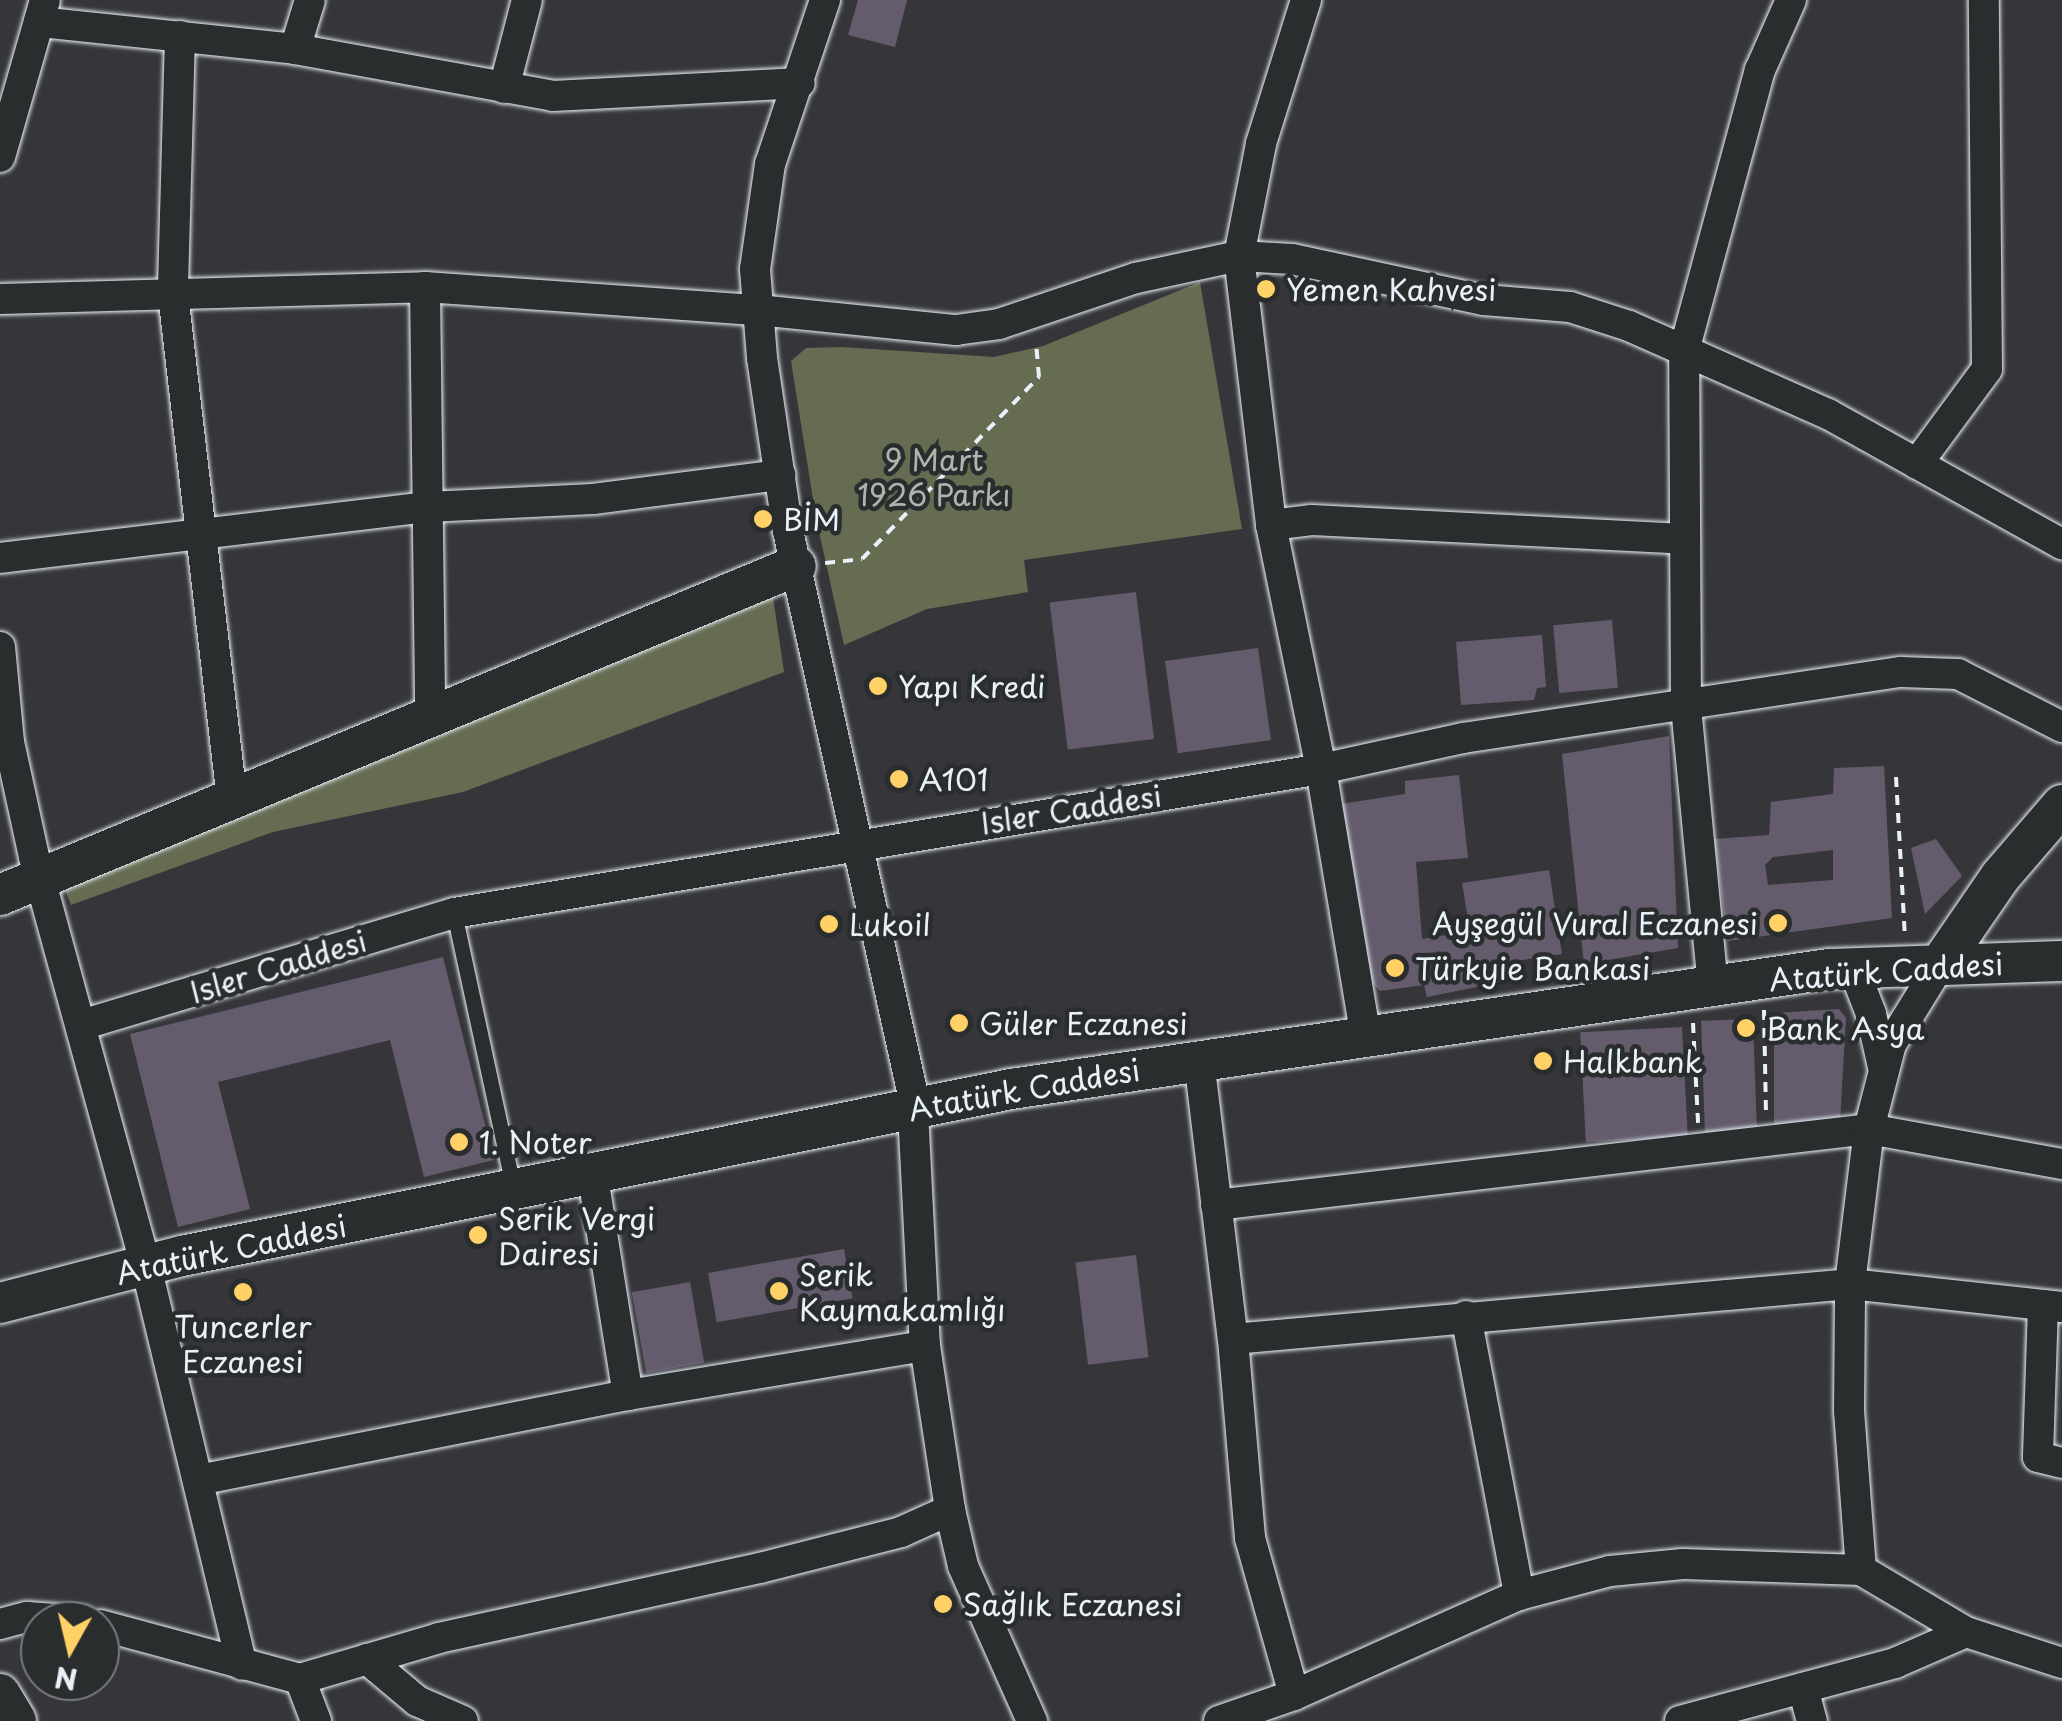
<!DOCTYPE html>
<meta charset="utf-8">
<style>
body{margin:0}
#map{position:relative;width:2062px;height:1721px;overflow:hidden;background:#36363a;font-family:"Playpen Sans",sans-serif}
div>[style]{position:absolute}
.green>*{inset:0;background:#666c52}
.building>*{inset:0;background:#645c6c;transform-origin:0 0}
.path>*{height:4px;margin-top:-2px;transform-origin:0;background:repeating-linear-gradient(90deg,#e8f1f8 0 10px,transparent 0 18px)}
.roads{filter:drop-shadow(0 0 2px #e8f1f8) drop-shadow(0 0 2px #e8f1f8)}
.lane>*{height:15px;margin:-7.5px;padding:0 7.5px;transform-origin:7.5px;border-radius:7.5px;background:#2a2d2e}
.street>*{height:30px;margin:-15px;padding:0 15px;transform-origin:15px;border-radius:15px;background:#2a2d2e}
.secondary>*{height:40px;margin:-20px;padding:0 20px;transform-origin:20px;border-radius:20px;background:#2a2d2e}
.dots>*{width:28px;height:28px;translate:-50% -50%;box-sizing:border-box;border:5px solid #2a2d2e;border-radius:50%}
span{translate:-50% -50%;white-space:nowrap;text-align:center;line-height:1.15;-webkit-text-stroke:9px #2a2d2e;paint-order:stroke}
.poi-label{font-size:30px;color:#e8f1f8}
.left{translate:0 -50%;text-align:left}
.right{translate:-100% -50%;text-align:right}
.park-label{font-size:30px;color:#aeb5ad}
.street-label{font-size:30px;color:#e8f1f8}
.north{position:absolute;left:20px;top:1601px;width:100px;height:100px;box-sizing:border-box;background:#2a2d2e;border:2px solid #767b7f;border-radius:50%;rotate:188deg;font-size:28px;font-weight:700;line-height:40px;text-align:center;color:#e8f1f8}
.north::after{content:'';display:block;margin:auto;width:35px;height:45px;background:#ffd166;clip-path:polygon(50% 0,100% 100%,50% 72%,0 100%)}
</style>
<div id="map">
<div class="green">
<div style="clip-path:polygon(1200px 282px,1242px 529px,1024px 560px,1028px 592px,927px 609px,844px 645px,816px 518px,791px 361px,806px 348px,842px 347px,994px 357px,1043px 346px)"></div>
<div style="clip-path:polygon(773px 597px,784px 672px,463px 792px,273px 832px,71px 905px,61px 880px)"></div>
</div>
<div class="building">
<div style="clip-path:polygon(858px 0,907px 0,895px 47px,848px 35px)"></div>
<div style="left:1136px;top:592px;width:148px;height:87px;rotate:83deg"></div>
<div style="left:1612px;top:620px;width:68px;height:59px;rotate:85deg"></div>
<div style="clip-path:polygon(1542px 635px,1546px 687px,1537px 688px,1534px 700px,1461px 705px,1456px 642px)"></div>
<div style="left:1258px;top:648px;width:93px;height:94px;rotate:82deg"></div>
<div style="clip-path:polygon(1669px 736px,1678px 948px,1584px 964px,1562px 754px)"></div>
<div style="clip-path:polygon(evenodd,1884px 766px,1892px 918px,1728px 941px,1714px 839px,1769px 835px,1771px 802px,1833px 794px,1834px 768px,1884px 766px,1833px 850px,1833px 880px,1768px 885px,1765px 865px,1773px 857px,1833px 850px)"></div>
<div style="clip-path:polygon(1459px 775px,1468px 858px,1416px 862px,1422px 939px,1470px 931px,1462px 883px,1549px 870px,1562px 954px,1476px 967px,1477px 987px,1427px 997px,1424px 985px,1380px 991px,1368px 978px,1341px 804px,1405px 794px,1405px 781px)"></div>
<div style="clip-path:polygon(1936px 839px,1962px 876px,1925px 914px,1911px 848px)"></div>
<div style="clip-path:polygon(443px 957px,494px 1160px,424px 1177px,390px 1040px,218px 1082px,250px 1209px,178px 1227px,130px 1034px)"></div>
<div style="clip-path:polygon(1839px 1009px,1846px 1018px,1840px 1122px,1774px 1132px,1774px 1013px)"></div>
<div style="left:1753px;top:1019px;width:117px;height:52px;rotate:88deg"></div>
<div style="left:1682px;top:1027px;width:110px;height:102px;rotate:87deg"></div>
<div style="left:844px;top:1249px;width:50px;height:138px;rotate:80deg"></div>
<div style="left:1136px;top:1255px;width:103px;height:61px;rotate:83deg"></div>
<div style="left:690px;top:1282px;width:82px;height:59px;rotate:80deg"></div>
</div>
<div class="path">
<div style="left:825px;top:563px;width:37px;rotate:-6deg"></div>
<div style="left:862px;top:559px;width:254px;rotate:-45.8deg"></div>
<div style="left:1039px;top:377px;width:35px;rotate:-95deg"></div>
<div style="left:1896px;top:777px;width:159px;rotate:86.8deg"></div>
<div style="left:1764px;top:1010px;width:106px;rotate:88.9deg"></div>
<div style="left:1693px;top:1023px;width:100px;rotate:87.1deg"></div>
</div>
<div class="roads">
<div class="lane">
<div style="left:454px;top:913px;width:278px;rotate:77.8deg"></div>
</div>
<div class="street">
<div style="left:825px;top:0;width:173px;rotate:108.5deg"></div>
<div style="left:770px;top:164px;width:106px;rotate:98.1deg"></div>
<div style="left:755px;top:269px;width:89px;rotate:85.5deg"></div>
<div style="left:762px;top:358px;width:175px;rotate:81.5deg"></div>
<div style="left:788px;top:531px;width:574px;rotate:77.51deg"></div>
<div style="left:912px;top:1091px;width:255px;rotate:87.1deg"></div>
<div style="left:925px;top:1346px;width:166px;rotate:81.3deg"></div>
<div style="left:950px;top:1510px;width:57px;rotate:76.9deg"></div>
<div style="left:963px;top:1566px;width:170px;rotate:66deg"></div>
<div style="left:1306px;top:0;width:151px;rotate:107.4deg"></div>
<div style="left:1261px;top:144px;width:114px;rotate:101.1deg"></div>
<div style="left:1239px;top:256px;width:271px;rotate:83.2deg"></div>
<div style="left:1271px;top:525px;width:249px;rotate:78.4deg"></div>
<div style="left:1321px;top:769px;width:272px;rotate:80.5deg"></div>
<div style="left:39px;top:22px;width:257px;rotate:6deg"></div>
<div style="left:295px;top:49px;width:262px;rotate:10.3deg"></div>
<div style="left:553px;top:96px;width:247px;rotate:-3deg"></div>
<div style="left:180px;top:36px;width:258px;rotate:91.6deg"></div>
<div style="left:173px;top:294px;width:508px;rotate:83.34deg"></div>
<div style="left:295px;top:49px;width:51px;rotate:-73deg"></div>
<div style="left:504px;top:88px;width:91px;rotate:-75.4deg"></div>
<div style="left:0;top:157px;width:163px;rotate:-74deg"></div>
<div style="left:425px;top:287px;width:431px;rotate:89.3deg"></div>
<div style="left:0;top:299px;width:425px;rotate:-1.6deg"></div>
<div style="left:425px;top:287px;width:334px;rotate:4deg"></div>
<div style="left:758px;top:310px;width:199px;rotate:5.8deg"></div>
<div style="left:956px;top:330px;width:43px;rotate:-7.9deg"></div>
<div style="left:999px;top:324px;width:145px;rotate:-18.6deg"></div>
<div style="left:1136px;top:278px;width:105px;rotate:-12.1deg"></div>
<div style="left:1239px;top:256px;width:53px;rotate:3.2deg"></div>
<div style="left:1292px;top:259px;width:196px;rotate:12.1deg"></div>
<div style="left:1484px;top:300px;width:86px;rotate:4.7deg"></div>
<div style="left:1570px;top:307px;width:62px;rotate:17.9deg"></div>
<div style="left:1629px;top:326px;width:218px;rotate:23.9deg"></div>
<div style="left:1828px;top:414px;width:268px;rotate:29.1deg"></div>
<div style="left:1917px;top:464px;width:118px;rotate:-53.6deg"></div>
<div style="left:1987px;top:369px;width:369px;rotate:-90.5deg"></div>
<div style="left:1271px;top:525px;width:41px;rotate:-7deg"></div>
<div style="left:1312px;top:520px;width:373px;rotate:2.9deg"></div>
<div style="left:0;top:558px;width:431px;rotate:-6.8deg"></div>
<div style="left:428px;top:507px;width:165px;rotate:-2.8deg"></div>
<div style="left:593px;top:499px;width:189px;rotate:-7.3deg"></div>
<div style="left:0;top:647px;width:95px;rotate:84.6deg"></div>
<div style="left:9px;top:742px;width:118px;rotate:77.7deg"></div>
<div style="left:34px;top:857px;width:424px;rotate:74.7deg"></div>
<div style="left:146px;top:1266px;width:410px;rotate:76.5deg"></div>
<div style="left:1853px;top:967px;width:50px;rotate:69deg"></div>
<div style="left:1871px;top:1014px;width:54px;rotate:77.2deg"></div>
<div style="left:1713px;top:987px;width:283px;rotate:-95.5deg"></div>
<div style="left:1686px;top:705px;width:354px;rotate:-90.3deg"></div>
<div style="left:1684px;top:351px;width:291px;rotate:-74.9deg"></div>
<div style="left:1760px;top:70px;width:77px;rotate:-66.1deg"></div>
<div style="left:81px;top:1025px;width:389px;rotate:-16.7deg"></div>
<div style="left:454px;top:913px;width:879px;rotate:-9.43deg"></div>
<div style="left:1321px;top:769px;width:145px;rotate:-12.3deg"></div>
<div style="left:1463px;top:738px;width:443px;rotate:-8.6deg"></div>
<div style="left:1901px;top:672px;width:57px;rotate:2deg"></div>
<div style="left:1958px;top:674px;width:117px;rotate:27deg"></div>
<div style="left:1199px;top:1060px;width:281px;rotate:83.1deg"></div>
<div style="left:1233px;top:1339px;width:200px;rotate:85.1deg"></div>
<div style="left:1250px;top:1538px;width:163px;rotate:74.3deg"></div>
<div style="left:592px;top:1171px;width:227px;rotate:80.9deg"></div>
<div style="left:1216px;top:1205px;width:657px;rotate:-6.64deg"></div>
<div style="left:1869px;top:1129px;width:196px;rotate:10.3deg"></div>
<div style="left:2043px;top:1305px;width:152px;rotate:91.9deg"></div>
<div style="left:2038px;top:1457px;width:25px;rotate:14deg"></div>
<div style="left:1466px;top:1316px;width:284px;rotate:79.2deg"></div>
<div style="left:1233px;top:1339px;width:619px;rotate:-5.09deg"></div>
<div style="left:1850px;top:1284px;width:213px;rotate:6.2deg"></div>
<div style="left:198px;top:1480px;width:438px;rotate:-11.2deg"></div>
<div style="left:628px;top:1395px;width:301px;rotate:-9.4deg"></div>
<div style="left:1861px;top:1570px;width:159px;rotate:-94.3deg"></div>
<div style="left:1849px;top:1411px;width:127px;rotate:-89.5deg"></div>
<div style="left:1850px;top:1284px;width:156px;rotate:-83deg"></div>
<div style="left:1869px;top:1129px;width:88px;rotate:-75.5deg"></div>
<div style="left:1891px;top:1044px;width:95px;rotate:-58.3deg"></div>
<div style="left:0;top:1624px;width:28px;rotate:-15deg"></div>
<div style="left:27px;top:1617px;width:56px;rotate:4.1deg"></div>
<div style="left:100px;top:1625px;width:207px;rotate:15.1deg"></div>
<div style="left:300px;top:1679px;width:45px;rotate:69.1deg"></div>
<div style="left:367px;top:1659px;width:65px;rotate:40deg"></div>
<div style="left:417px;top:1701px;width:50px;rotate:23.5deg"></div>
<div style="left:300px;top:1679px;width:145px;rotate:-16.4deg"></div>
<div style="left:439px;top:1638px;width:329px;rotate:-12.3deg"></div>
<div style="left:760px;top:1568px;width:146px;rotate:-14.3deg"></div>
<div style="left:901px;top:1532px;width:54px;rotate:-24.2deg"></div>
<div style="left:1803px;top:1688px;width:34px;rotate:75deg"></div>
<div style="left:1219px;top:1721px;width:79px;rotate:-19.1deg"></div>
<div style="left:1294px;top:1695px;width:246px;rotate:-24deg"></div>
<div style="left:1519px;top:1595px;width:94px;rotate:-14.8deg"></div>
<div style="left:1610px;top:1571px;width:73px;rotate:-5.5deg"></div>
<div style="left:1683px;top:1564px;width:178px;rotate:1.9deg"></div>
<div style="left:1861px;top:1570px;width:122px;rotate:30.6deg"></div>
<div style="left:1966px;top:1632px;width:101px;rotate:17.9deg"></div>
<div style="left:1680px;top:1721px;width:223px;rotate:-15.1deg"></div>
<div style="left:1895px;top:1663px;width:77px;rotate:-23.6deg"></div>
</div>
<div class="secondary">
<div style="left:0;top:895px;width:861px;rotate:-22.46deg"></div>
<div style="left:1941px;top:963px;width:104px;rotate:-55.5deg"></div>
<div style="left:2000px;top:877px;width:95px;rotate:-49.3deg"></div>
<div style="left:0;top:1303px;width:188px;rotate:-14.5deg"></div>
<div style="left:182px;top:1256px;width:846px;rotate:-11.39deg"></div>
<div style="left:1011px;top:1089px;width:827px;rotate:-8.35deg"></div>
<div style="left:1829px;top:969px;width:233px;rotate:-2deg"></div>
<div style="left:0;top:1694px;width:31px;rotate:59deg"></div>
</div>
</div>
<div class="dots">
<div style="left:1266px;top:289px;background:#ffd166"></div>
<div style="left:763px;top:519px;background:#ffd166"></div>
<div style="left:878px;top:686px;background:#ffd166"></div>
<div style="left:899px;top:779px;background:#ffd166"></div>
<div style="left:1778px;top:923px;background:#ffd166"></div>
<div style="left:829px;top:924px;background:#ffd166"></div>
<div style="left:1395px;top:968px;background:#ffd166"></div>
<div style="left:959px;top:1023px;background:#ffd166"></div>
<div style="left:1746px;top:1028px;background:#ffd166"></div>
<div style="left:1543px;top:1061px;background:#ffd166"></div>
<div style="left:459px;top:1142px;background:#ffd166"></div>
<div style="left:478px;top:1235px;background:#ffd166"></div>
<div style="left:779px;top:1291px;background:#ffd166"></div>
<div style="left:243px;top:1292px;background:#ffd166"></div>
<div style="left:943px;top:1604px;background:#ffd166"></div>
</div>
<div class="poi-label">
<span class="left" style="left:1286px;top:289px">Yemen Kahvesi</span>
<span class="left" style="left:783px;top:519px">BİM</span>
<span class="left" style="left:898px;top:686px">Yapı Kredi</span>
<span class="left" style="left:919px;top:779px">A101</span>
<span class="right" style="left:1758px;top:923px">Ayşegül Vural Eczanesi</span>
<span class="left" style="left:849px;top:924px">Lukoil</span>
<span class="left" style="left:1415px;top:968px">Türkyie Bankasi</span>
<span class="left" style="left:979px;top:1023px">Güler Eczanesi</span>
<span class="left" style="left:1766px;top:1028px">Bank Asya</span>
<span class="left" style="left:1563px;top:1061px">Halkbank</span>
<span class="left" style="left:479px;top:1142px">1. Noter</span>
<span class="left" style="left:498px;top:1235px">Serik Vergi<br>Dairesi</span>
<span class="left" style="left:799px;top:1291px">Serik<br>Kaymakamlığı</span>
<span style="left:243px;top:1343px">Tuncerler<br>Eczanesi</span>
<span class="left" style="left:963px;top:1604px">Sağlık Eczanesi</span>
</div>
<div class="park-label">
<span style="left:934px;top:476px">9 Mart<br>1926 Parkı</span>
</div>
<div class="street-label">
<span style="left:1071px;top:809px;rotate:-9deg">Isler Caddesi</span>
<span style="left:278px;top:966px;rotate:-17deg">Isler Caddesi</span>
<span style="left:1886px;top:971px;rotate:-4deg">Atatürk Caddesi</span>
<span style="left:1024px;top:1089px;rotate:-10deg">Atatürk Caddesi</span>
<span style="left:231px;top:1249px;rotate:-12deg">Atatürk Caddesi</span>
</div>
<div class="north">N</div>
</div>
